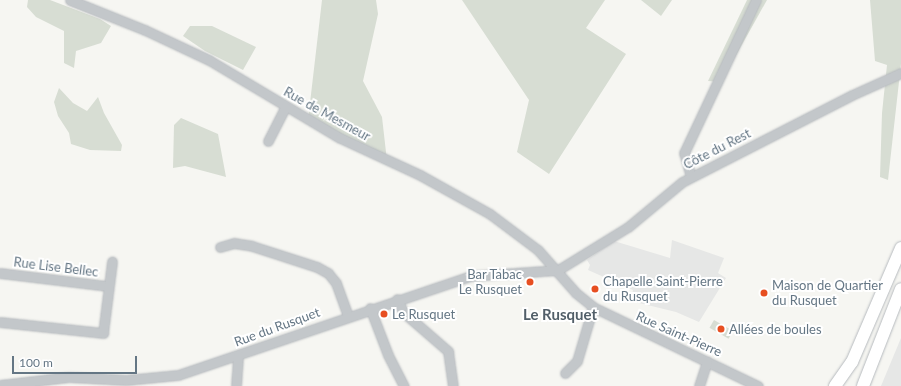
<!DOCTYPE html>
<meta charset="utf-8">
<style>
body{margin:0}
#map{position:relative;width:901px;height:386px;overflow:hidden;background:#f6f6f2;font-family:Lato,sans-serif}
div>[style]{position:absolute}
.built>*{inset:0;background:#e6e7e6}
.green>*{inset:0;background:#d7ddd3;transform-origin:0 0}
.roads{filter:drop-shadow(0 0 1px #b6babe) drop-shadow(0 0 1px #b6babe)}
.minor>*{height:9px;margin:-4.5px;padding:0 4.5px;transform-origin:4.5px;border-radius:4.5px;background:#c3c7ca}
.major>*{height:12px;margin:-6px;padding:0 6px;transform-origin:6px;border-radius:6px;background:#fff}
.dots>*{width:11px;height:11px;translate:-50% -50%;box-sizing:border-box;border:2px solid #fff;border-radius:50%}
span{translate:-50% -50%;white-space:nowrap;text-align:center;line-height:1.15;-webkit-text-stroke:4px #fff;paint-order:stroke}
.street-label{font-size:13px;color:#647684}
.poi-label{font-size:13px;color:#647684}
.right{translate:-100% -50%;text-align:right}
.left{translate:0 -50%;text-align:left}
.quarter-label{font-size:15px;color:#525f69;font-weight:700}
.scale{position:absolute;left:12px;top:356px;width:125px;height:18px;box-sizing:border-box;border:2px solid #647684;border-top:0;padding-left:5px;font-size:12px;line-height:14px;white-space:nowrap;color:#647684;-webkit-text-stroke:3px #fff;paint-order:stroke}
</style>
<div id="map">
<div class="built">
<div style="clip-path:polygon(672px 240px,724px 258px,718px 273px,726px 278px,699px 322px,676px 312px,631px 301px,633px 290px,588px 270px,590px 265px,587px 260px,614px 241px,670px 258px)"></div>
<div style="clip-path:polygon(901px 338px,901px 386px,881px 386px)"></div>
</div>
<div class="green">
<div style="clip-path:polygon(28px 0,50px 0,100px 19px,111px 26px,101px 43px,76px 51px,74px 68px,64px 63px,64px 31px,36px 17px,27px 7px)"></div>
<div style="clip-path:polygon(322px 0,376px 0,378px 14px,363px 81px,382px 117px,387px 161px,308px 120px)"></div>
<div style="clip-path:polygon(462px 0,605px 0,586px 28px,626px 54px,549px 174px,517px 152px,529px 100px)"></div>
<div style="clip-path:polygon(641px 0,672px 0,661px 16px)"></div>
<div style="clip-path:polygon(747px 0,767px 0,721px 82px,708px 81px)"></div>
<div style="clip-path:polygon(870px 0,901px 0,901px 64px,888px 180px,880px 177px,882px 113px,887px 65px,875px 61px)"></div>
<div style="clip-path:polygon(190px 26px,212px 26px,256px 47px,243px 70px,205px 51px,183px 36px)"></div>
<div style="clip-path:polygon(59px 88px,73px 103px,87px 111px,98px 97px,104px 113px,122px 145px,121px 151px,90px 150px,71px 144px,69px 133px,58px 116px,54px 102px)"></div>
<div style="clip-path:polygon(181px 118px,218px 134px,226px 177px,185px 166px,173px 168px,174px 125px)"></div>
<div style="left:714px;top:320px;width:22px;height:9px;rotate:30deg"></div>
</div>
<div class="roads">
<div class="minor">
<div style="left:70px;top:0;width:81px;rotate:21.8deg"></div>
<div style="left:145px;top:30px;width:71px;rotate:25.1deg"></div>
<div style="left:209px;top:60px;width:152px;rotate:30.8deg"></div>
<div style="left:340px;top:138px;width:88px;rotate:24.8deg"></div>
<div style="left:420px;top:175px;width:80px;rotate:29.1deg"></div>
<div style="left:490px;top:214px;width:60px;rotate:36.9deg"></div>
<div style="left:538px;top:250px;width:57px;rotate:48.5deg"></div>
<div style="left:576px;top:293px;width:22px;rotate:39deg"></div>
<div style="left:593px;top:307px;width:183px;rotate:25.6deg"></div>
<div style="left:268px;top:141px;width:38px;rotate:-63deg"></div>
<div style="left:691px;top:177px;width:25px;rotate:-106deg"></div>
<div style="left:684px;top:153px;width:169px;rotate:-64.8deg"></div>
<div style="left:220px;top:247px;width:15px;rotate:-16deg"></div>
<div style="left:234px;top:243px;width:18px;rotate:9deg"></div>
<div style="left:252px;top:246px;width:68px;rotate:17.9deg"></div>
<div style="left:317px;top:267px;width:13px;rotate:29deg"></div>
<div style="left:328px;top:273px;width:13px;rotate:51deg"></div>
<div style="left:336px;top:283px;width:35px;rotate:70deg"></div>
<div style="left:0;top:273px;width:109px;rotate:6.9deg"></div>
<div style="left:397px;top:299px;width:14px;rotate:65deg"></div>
<div style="left:403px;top:312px;width:60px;rotate:40.9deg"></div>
<div style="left:448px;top:351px;width:35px;rotate:82deg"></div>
<div style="left:370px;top:308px;width:50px;rotate:69deg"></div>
<div style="left:388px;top:355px;width:35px;rotate:63deg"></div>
<div style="left:0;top:322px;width:104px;rotate:6.1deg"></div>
<div style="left:103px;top:333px;width:72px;rotate:-82.8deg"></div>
<div style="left:565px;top:373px;width:17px;rotate:-45deg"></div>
<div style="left:577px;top:361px;width:56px;rotate:-73.5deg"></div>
<div style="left:0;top:385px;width:69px;rotate:-6.6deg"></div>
<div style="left:69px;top:377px;width:57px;rotate:3deg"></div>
<div style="left:126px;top:380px;width:52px;rotate:-5.5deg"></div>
<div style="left:178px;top:375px;width:308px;rotate:-18.7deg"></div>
<div style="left:470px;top:276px;width:88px;rotate:-3.9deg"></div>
<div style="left:558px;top:270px;width:82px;rotate:-31.6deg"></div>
<div style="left:628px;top:227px;width:70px;rotate:-39.8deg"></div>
<div style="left:682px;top:182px;width:191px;rotate:-27.1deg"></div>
<div style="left:852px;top:95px;width:54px;rotate:-24.2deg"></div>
<div style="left:236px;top:386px;width:31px;rotate:-86deg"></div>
<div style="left:699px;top:386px;width:26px;rotate:-72deg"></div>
</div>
<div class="major">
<div style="left:835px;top:386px;width:29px;rotate:-55deg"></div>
<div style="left:852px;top:362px;width:124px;rotate:-66.7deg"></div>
<div style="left:863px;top:386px;width:104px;rotate:-68.6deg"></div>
</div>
</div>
<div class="dots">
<div style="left:530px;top:282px;background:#e74f21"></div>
<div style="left:595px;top:289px;background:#e74f21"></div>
<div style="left:764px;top:293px;background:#e74f21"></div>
<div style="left:384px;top:314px;background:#e74f21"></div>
<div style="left:721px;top:329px;background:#e74f21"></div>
</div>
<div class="street-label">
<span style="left:327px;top:114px;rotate:29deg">Rue de Mesmeur</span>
<span style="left:717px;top:149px;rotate:-27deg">Côte du Rest</span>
<span style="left:56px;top:267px;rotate:7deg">Rue Lise Bellec</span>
<span style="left:277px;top:327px;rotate:-20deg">Rue du Rusquet</span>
<span style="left:679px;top:334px;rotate:24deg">Rue Saint-Pierre</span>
</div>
<div class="poi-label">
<span class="right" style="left:522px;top:282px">Bar Tabac<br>Le Rusquet</span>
<span class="left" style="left:603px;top:289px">Chapelle Saint-Pierre<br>du Rusquet</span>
<span class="left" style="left:772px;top:293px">Maison de Quartier<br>du Rusquet</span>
<span class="left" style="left:392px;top:314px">Le Rusquet</span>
<span class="left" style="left:729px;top:329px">Allées de boules</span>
</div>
<div class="quarter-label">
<span style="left:560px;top:315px">Le Rusquet</span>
</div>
<div class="scale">100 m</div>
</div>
